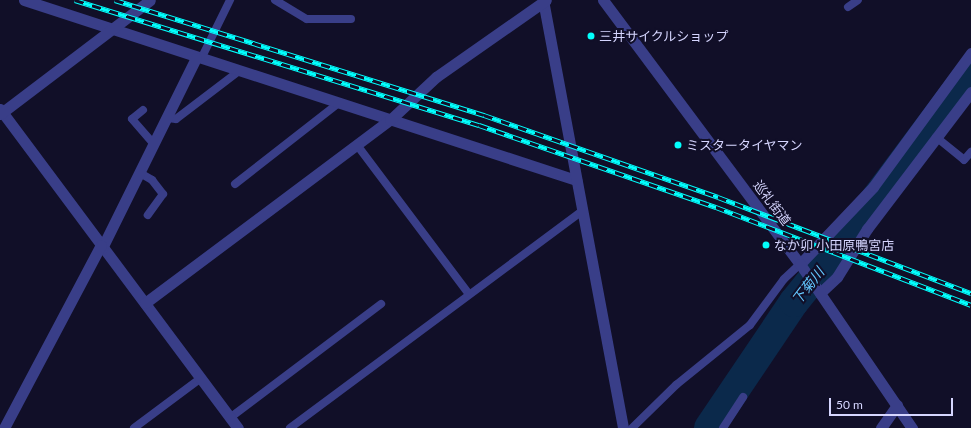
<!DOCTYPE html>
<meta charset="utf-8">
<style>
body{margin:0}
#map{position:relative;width:971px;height:428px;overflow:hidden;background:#110f28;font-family:Lato,"Noto Sans JP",sans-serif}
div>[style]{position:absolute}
.river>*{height:30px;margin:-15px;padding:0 15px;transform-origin:15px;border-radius:15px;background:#0b294b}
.service>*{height:8px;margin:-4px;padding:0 4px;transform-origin:4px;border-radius:4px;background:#393e88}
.minor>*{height:11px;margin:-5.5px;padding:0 5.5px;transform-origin:5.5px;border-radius:5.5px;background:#393e88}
.tertiary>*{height:11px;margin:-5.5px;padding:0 5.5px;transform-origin:5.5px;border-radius:5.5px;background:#393e88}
.rail>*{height:4.5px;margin-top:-2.25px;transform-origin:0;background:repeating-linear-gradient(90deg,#110f28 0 9px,#02fffd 0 18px);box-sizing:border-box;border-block:1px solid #02fffd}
.dots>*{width:11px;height:11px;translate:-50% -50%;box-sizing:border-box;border:2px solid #110f28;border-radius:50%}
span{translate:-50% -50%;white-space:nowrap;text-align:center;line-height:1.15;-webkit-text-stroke:4px #110f28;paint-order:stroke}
.poi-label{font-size:13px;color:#d6d6ff}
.left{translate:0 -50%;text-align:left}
.street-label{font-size:13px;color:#d6d6ff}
.water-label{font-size:14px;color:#64c8ff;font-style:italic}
.scale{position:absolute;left:829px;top:398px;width:124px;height:18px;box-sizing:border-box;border:2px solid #d6d6ff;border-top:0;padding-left:5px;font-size:12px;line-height:14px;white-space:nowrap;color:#d6d6ff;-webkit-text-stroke:3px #110f28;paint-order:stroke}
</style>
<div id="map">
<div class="river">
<div style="left:709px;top:428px;width:152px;rotate:-56deg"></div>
<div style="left:794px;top:302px;width:94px;rotate:-51.1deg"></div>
<div style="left:853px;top:229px;width:197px;rotate:-53.2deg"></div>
</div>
<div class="service">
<div style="left:275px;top:0;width:37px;rotate:31deg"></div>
<div style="left:307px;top:19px;width:44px"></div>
<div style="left:848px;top:7px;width:12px;rotate:-35deg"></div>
<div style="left:201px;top:59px;width:66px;rotate:-63.8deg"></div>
<div style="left:143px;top:110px;width:14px;rotate:141deg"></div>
<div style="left:132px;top:119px;width:33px;rotate:49deg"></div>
<div style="left:167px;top:118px;width:9px;rotate:6deg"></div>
<div style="left:176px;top:119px;width:79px;rotate:-37.3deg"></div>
<div style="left:936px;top:137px;width:36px;rotate:39deg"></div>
<div style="left:964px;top:160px;width:11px;rotate:-49deg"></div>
<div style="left:357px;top:145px;width:186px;rotate:53.1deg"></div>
<div style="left:140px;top:173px;width:14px;rotate:30deg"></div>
<div style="left:152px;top:180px;width:18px;rotate:52deg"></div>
<div style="left:163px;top:194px;width:26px;rotate:126deg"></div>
<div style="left:235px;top:184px;width:133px;rotate:-38deg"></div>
<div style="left:231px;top:417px;width:188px;rotate:-37deg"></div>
<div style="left:134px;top:428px;width:84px;rotate:-36.7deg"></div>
<div style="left:290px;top:428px;width:366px;rotate:-36.6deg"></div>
<div style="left:632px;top:428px;width:62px;rotate:-44.3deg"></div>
<div style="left:676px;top:385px;width:95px;rotate:-39deg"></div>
<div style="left:750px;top:325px;width:57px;rotate:-53.5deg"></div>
<div style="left:784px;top:279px;width:22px;rotate:-43deg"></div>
<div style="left:723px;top:428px;width:37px;rotate:-57deg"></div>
</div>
<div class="minor">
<div style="left:24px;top:0;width:581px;rotate:18.06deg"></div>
<div style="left:543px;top:0;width:435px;rotate:79.4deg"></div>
<div style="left:0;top:109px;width:398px;rotate:53.3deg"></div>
<div style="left:0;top:114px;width:188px;rotate:-37.2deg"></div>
<div style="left:102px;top:248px;width:212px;rotate:-63.7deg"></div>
<div style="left:800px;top:264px;width:106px;rotate:-46.5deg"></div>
<div style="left:873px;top:187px;width:166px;rotate:-53.8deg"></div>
<div style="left:820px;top:293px;width:23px;rotate:-43deg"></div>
<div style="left:837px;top:277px;width:57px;rotate:-58deg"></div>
<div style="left:867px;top:229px;width:172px;rotate:-52.8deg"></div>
<div style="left:145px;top:303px;width:306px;rotate:-36.8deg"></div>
<div style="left:390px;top:120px;width:63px;rotate:-43.1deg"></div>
<div style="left:436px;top:77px;width:134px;rotate:-35deg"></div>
<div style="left:4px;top:428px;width:207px;rotate:-62.1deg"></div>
<div style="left:881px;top:428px;width:28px;rotate:-55deg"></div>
</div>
<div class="tertiary">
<div style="left:603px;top:0;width:329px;rotate:53.3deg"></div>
<div style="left:800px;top:264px;width:199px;rotate:55.7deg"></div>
</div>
<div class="rail">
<div style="left:75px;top:0;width:423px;rotate:17.2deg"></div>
<div style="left:479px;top:125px;width:251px;rotate:19.1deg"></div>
<div style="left:716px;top:207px;width:273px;rotate:21deg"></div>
<div style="left:115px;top:0;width:387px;rotate:17.3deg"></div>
<div style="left:484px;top:115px;width:248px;rotate:19.3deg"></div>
<div style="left:718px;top:197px;width:271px;rotate:20.8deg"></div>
</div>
<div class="dots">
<div style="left:591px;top:36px;background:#02fffd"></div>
<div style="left:678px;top:145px;background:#02fffd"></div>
<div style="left:766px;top:245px;background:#02fffd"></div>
</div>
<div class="poi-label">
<span class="left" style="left:599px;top:36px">三井サイクルショップ</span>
<span class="left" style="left:686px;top:145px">ミスタータイヤマン</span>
<span class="left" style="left:774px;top:245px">なか卯 小田原鴨宮店</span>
</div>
<div class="street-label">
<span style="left:772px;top:203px;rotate:53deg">巡礼街道</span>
</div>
<div class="water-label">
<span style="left:808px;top:286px;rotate:-52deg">下菊川</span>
</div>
<div class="scale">50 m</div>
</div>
